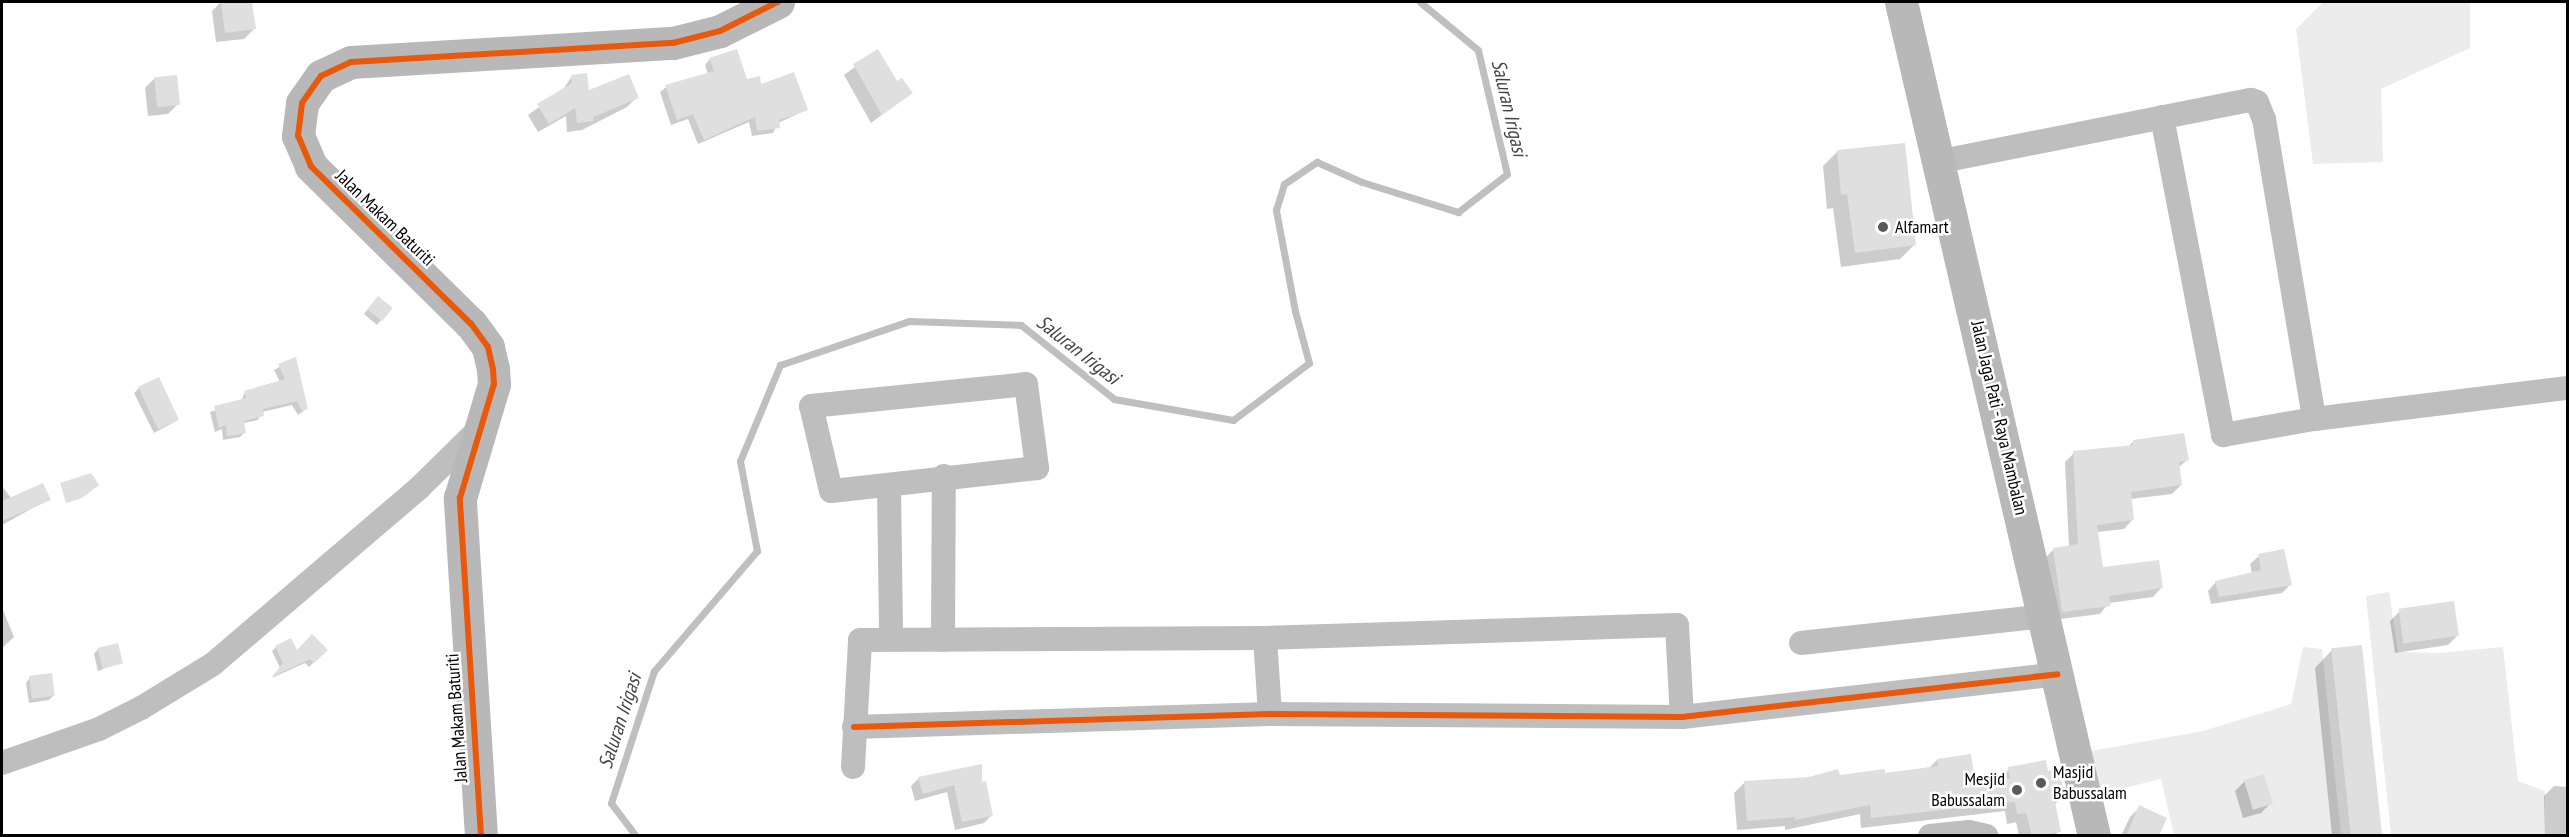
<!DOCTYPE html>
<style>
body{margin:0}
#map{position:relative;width:2569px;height:837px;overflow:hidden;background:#fff;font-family:"PT Sans Narrow",sans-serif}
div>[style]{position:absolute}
.green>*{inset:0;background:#ececec}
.shadow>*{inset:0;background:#0003}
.stream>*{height:7px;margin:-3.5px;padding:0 3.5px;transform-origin:3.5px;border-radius:3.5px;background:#bfbfbf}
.building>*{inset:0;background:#dfdfdf;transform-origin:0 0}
.street>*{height:24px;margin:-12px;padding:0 12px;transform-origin:12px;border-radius:12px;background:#bebebe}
.secondary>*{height:33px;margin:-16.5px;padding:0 16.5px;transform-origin:16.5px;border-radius:16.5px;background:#b8b8b8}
.cycleway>*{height:6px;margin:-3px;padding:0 3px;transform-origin:3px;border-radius:3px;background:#e8590c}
.dots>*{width:16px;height:16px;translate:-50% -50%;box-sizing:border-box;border:3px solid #fff;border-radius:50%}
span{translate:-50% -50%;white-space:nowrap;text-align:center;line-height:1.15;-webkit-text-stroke:5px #fff;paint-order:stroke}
.street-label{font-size:18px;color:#000}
.poi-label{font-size:18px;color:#000}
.left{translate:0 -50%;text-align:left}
.right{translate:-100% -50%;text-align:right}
.water-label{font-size:20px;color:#444;font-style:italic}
.frame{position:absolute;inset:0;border:3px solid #000;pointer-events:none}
</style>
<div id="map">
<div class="green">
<div style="clip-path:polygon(2323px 2px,2470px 2px,2470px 48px,2381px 89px,2383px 162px,2313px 164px,2296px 29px)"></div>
<div style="clip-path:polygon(2389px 592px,2398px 652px,2438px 653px,2503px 647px,2518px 781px,2545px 791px,2545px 835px,2391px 835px,2366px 596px)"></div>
<div style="clip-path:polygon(2303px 647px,2322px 649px,2341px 835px,2174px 835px,2161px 779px,2095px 795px,2086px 752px,2203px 731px,2291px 704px)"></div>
</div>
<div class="shadow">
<div style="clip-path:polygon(221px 2px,251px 2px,254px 29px,244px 39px,216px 42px,212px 11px)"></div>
<div style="clip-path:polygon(877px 51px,897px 83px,911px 93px,871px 123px,844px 75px)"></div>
<div style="clip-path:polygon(710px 59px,746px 81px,806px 110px,778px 123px,773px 133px,752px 136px,749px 122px,698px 144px,688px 119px,671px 125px,660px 92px,666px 87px,708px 75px,705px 65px)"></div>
<div style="clip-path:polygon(572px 76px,588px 93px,637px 97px,627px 107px,582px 130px,567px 132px,566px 116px,538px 132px,528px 115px,562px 91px)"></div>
<div style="clip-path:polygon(155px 78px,178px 104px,168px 114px,148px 116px,145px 88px)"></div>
<div style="clip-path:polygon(1838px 151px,1914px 245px,1900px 259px,1841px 267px,1833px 208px,1827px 209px,1823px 166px)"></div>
<div style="clip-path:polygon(374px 302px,381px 320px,377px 325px,364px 314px)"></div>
<div style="clip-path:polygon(295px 359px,306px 409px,298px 415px,292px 405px,262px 412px,258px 420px,243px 423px,244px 433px,240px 437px,223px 440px,222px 429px,215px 432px,210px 412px,241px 401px,245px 392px,280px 382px,274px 370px)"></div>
<div style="clip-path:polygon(139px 388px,178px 420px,154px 433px,134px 393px)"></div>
<div style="clip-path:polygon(2133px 442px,2187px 460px,2178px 468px,2181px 485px,2172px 494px,2130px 499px,2133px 519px,2124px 529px,2097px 532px,2102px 569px,2162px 587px,2153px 597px,2109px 603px,2100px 614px,2053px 620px,2045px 558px,2054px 549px,2069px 547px,2065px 462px,2074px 453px,2128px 447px)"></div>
<div style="clip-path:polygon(2px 486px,11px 498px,49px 499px,2px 525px)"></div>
<div style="clip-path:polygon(2259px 556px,2290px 585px,2282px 593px,2211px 604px,2208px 591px,2216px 582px,2252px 573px,2250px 564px)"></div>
<div style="clip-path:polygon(3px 610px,14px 637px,2px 648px,2px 611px)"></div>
<div style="clip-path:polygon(2400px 611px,2458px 635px,2448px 645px,2395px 653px,2390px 621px)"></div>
<div style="clip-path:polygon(276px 647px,296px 652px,326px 650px,309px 667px,305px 663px,272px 678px,280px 668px,272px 651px)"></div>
<div style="clip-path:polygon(98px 649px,121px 662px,98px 671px,94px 654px)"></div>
<div style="clip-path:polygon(2332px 650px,2381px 836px,2332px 836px,2315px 668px)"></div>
<div style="clip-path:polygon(30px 678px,54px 695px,49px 700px,29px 703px,26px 683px)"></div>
<div style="clip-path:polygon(1937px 760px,1974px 783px,1999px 781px,2009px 769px,2047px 772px,2064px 795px,2054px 805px,2057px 836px,2019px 836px,2016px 822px,2007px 824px,2005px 811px,1861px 828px,1860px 814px,1785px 830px,1785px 826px,1737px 830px,1734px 793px,1744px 783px,1884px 775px,1929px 768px)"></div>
<div style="clip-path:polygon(981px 766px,980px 784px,992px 815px,984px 823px,955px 830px,947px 792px,915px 801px,911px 786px,919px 778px)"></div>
<div style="clip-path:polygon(2245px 781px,2271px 803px,2261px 813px,2243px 818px,2235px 791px)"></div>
<div style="clip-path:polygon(2554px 786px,2568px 787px,2568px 836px,2545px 836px,2544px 796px)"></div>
<div style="clip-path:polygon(2140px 807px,2157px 836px,2121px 836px,2130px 817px)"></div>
</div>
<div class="stream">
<div style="left:636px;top:836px;width:41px;rotate:-127.1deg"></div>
<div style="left:611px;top:803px;width:139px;rotate:-72deg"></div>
<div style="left:654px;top:671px;width:158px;rotate:-49.4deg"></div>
<div style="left:757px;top:551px;width:92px;rotate:-100.7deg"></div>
<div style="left:740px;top:461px;width:104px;rotate:-67.4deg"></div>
<div style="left:780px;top:365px;width:136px;rotate:-18.8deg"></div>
<div style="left:909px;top:321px;width:112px;rotate:2deg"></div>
<div style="left:1021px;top:325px;width:119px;rotate:38.5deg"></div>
<div style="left:1114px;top:399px;width:121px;rotate:10deg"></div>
<div style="left:1233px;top:420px;width:95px;rotate:-36.9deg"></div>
<div style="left:1309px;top:363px;width:54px;rotate:-105.1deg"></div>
<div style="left:1295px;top:311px;width:103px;rotate:-100.7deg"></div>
<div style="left:1276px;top:210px;width:27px;rotate:-73deg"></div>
<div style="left:1284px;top:184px;width:40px;rotate:-34deg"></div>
<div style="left:1317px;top:162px;width:49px;rotate:24deg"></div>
<div style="left:1362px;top:182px;width:101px;rotate:17.4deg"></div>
<div style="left:1458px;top:212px;width:62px;rotate:-37.8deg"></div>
<div style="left:1507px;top:174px;width:127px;rotate:-103.2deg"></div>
<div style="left:1478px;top:50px;width:75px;rotate:-140.4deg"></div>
</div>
<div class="building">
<div style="clip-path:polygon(221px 2px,252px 2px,256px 29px,225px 33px)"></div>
<div style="clip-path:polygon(737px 49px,747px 79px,760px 76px,761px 84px,794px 72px,808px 110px,779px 120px,780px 128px,757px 131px,755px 117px,704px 140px,693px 114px,677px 120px,665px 85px,714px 71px,709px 58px)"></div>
<div style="clip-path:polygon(878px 49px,897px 81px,902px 78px,913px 93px,882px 115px,853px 64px)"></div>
<div style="clip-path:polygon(587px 73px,589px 90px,629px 74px,639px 98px,593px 117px,593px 121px,577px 123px,575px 108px,549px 124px,537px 104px,572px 83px,571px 75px)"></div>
<div style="left:177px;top:75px;width:30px;height:23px;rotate:84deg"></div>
<div style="clip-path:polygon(1905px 143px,1916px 245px,1855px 253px,1847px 194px,1841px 195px,1837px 150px)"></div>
<div style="left:378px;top:296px;width:19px;height:17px;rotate:39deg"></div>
<div style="clip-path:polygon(296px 357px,308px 409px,302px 411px,297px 401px,263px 409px,264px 416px,244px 421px,246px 433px,227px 436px,226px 425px,219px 428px,214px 406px,246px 398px,244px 391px,285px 379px,278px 364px)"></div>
<div style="left:159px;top:377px;width:47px;height:23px;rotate:65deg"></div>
<div style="clip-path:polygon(2184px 433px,2189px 460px,2179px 462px,2182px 485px,2131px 492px,2134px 520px,2097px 525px,2103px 567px,2159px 560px,2163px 588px,2109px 596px,2111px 606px,2062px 612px,2053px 548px,2078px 544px,2073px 451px,2133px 445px,2133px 440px)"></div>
<div style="clip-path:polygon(91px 473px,99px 485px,82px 498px,66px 503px,60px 483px)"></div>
<div style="clip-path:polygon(43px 483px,51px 500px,2px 521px,2px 501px)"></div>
<div style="clip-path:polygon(2284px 549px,2292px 585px,2219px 597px,2215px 581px,2261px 570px,2258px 554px)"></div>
<div style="left:2454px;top:601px;width:35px;height:56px;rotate:82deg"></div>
<div style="clip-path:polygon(312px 634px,328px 650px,314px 663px,310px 659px,272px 677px,283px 663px,275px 646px,291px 638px,297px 650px)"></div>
<div style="left:118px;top:643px;width:21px;height:21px;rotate:76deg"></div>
<div style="left:2362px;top:645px;width:192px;height:31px;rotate:84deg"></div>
<div style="left:52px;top:673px;width:23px;height:23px;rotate:83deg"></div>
<div style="clip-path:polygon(1971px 754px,1975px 782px,2010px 778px,2008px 767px,2046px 760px,2048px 771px,2059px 769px,2065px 795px,2054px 797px,2061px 832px,2032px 836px,2026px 813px,2017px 814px,2015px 802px,1871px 818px,1870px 805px,1795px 820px,1795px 817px,1747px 821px,1744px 781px,1809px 777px,1838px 769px,1840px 775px,1885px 769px,1885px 773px,1938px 766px,1937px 759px)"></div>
<div style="clip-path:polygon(982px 764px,982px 782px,986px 781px,993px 816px,962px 822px,954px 785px,923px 794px,918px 777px)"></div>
<div style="left:2264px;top:774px;width:31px;height:21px;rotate:73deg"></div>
<div style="clip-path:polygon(2139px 805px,2167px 818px,2159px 836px,2126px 836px)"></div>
</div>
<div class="street">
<div style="left:2162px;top:117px;width:324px;rotate:79.1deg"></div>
<div style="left:2223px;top:435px;width:92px;rotate:-10deg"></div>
<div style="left:2314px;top:419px;width:256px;rotate:-7deg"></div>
<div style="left:1937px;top:162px;width:320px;rotate:-11.2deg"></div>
<div style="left:2251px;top:100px;width:6px;rotate:18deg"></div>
<div style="left:2257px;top:102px;width:18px;rotate:68deg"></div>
<div style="left:2264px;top:119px;width:304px;rotate:80.5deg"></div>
<div style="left:1026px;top:384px;width:85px;rotate:82.5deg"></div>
<div style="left:1037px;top:468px;width:207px;rotate:173.6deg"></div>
<div style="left:831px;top:491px;width:87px;rotate:-103.2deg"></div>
<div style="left:811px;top:406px;width:216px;rotate:-5.8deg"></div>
<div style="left:889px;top:487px;width:152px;rotate:89.2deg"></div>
<div style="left:1265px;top:638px;width:76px;rotate:86.2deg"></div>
<div style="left:943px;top:640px;width:164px;rotate:-89.7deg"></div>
<div style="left:1801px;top:643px;width:246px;rotate:-6.3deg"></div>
<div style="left:854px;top:727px;width:416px;rotate:-1.8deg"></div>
<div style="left:1270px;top:714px;width:412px;rotate:0.4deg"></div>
<div style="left:1682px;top:717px;width:378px;rotate:-6.5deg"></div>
<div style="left:2px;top:763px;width:103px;rotate:-19.3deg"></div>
<div style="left:99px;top:729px;width:47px;rotate:-26.6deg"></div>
<div style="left:141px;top:708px;width:84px;rotate:-31.4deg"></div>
<div style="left:213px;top:664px;width:272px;rotate:-40.5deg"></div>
<div style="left:420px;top:487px;width:81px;rotate:-44.5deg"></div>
<div style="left:853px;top:767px;width:127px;rotate:-86.8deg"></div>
<div style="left:860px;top:640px;width:405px;rotate:-0.3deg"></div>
<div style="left:1265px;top:638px;width:412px;rotate:-1.8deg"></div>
<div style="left:1677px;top:625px;width:92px;rotate:86.9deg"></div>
<div style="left:1930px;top:836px;width:39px;rotate:-6deg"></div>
<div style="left:1969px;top:832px;width:18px;rotate:13deg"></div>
</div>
<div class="secondary">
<div style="left:1901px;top:2px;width:856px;rotate:76.97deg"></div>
<div style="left:481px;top:836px;width:339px;rotate:-93.6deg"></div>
<div style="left:460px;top:498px;width:119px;rotate:-73.4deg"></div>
<div style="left:494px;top:384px;width:15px;rotate:-94deg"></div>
<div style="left:493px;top:369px;width:23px;rotate:-103deg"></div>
<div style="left:488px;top:347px;width:29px;rotate:-126deg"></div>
<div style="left:471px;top:324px;width:225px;rotate:-135.4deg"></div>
<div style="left:311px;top:166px;width:33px;rotate:-113deg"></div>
<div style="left:298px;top:136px;width:33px;rotate:-83deg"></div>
<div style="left:302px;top:103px;width:33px;rotate:-55deg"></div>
<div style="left:321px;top:76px;width:33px;rotate:-25deg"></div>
<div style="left:351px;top:62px;width:323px;rotate:-3.4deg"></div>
<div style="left:673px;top:43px;width:49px;rotate:-14.3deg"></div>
<div style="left:720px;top:31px;width:65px;rotate:-26.6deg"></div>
</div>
<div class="cycleway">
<div style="left:854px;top:727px;width:416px;rotate:-1.8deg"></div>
<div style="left:1270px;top:714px;width:412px;rotate:0.4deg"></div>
<div style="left:1682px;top:717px;width:378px;rotate:-6.5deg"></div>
<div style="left:481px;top:836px;width:339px;rotate:-93.6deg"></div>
<div style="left:460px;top:498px;width:119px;rotate:-73.4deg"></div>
<div style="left:494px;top:384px;width:15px;rotate:-94deg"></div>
<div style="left:493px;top:369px;width:23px;rotate:-103deg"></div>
<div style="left:488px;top:347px;width:29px;rotate:-126deg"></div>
<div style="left:471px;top:324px;width:225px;rotate:-135.4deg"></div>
<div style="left:311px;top:166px;width:33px;rotate:-113deg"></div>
<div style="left:298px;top:136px;width:33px;rotate:-83deg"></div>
<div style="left:302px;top:103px;width:33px;rotate:-55deg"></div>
<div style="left:321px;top:76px;width:33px;rotate:-25deg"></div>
<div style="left:351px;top:62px;width:323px;rotate:-3.4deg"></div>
<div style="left:673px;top:43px;width:49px;rotate:-14.3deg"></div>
<div style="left:720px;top:31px;width:65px;rotate:-26.6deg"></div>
</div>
<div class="dots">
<div style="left:1883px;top:227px;background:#595959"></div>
<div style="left:2041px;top:783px;background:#595959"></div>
<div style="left:2017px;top:790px;background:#595959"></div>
</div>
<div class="street-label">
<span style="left:385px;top:218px;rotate:44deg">Jalan Makam Baturiti</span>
<span style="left:1999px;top:418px;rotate:77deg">Jalan Jaga Pati - Raya Mambalan</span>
<span style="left:457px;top:718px;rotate:-94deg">Jalan Makam Baturiti</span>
</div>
<div class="poi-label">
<span class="left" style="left:1895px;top:227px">Alfamart</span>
<span class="left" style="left:2053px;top:783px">Masjid<br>Babussalam</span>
<span class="right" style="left:2005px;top:790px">Mesjid<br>Babussalam</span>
</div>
<div class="water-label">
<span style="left:1509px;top:108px;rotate:77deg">Saluran Irigasi</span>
<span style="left:1078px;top:350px;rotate:38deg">Saluran Irigasi</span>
<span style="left:620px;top:721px;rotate:-72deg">Saluran Irigasi</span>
</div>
<div class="frame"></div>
</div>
